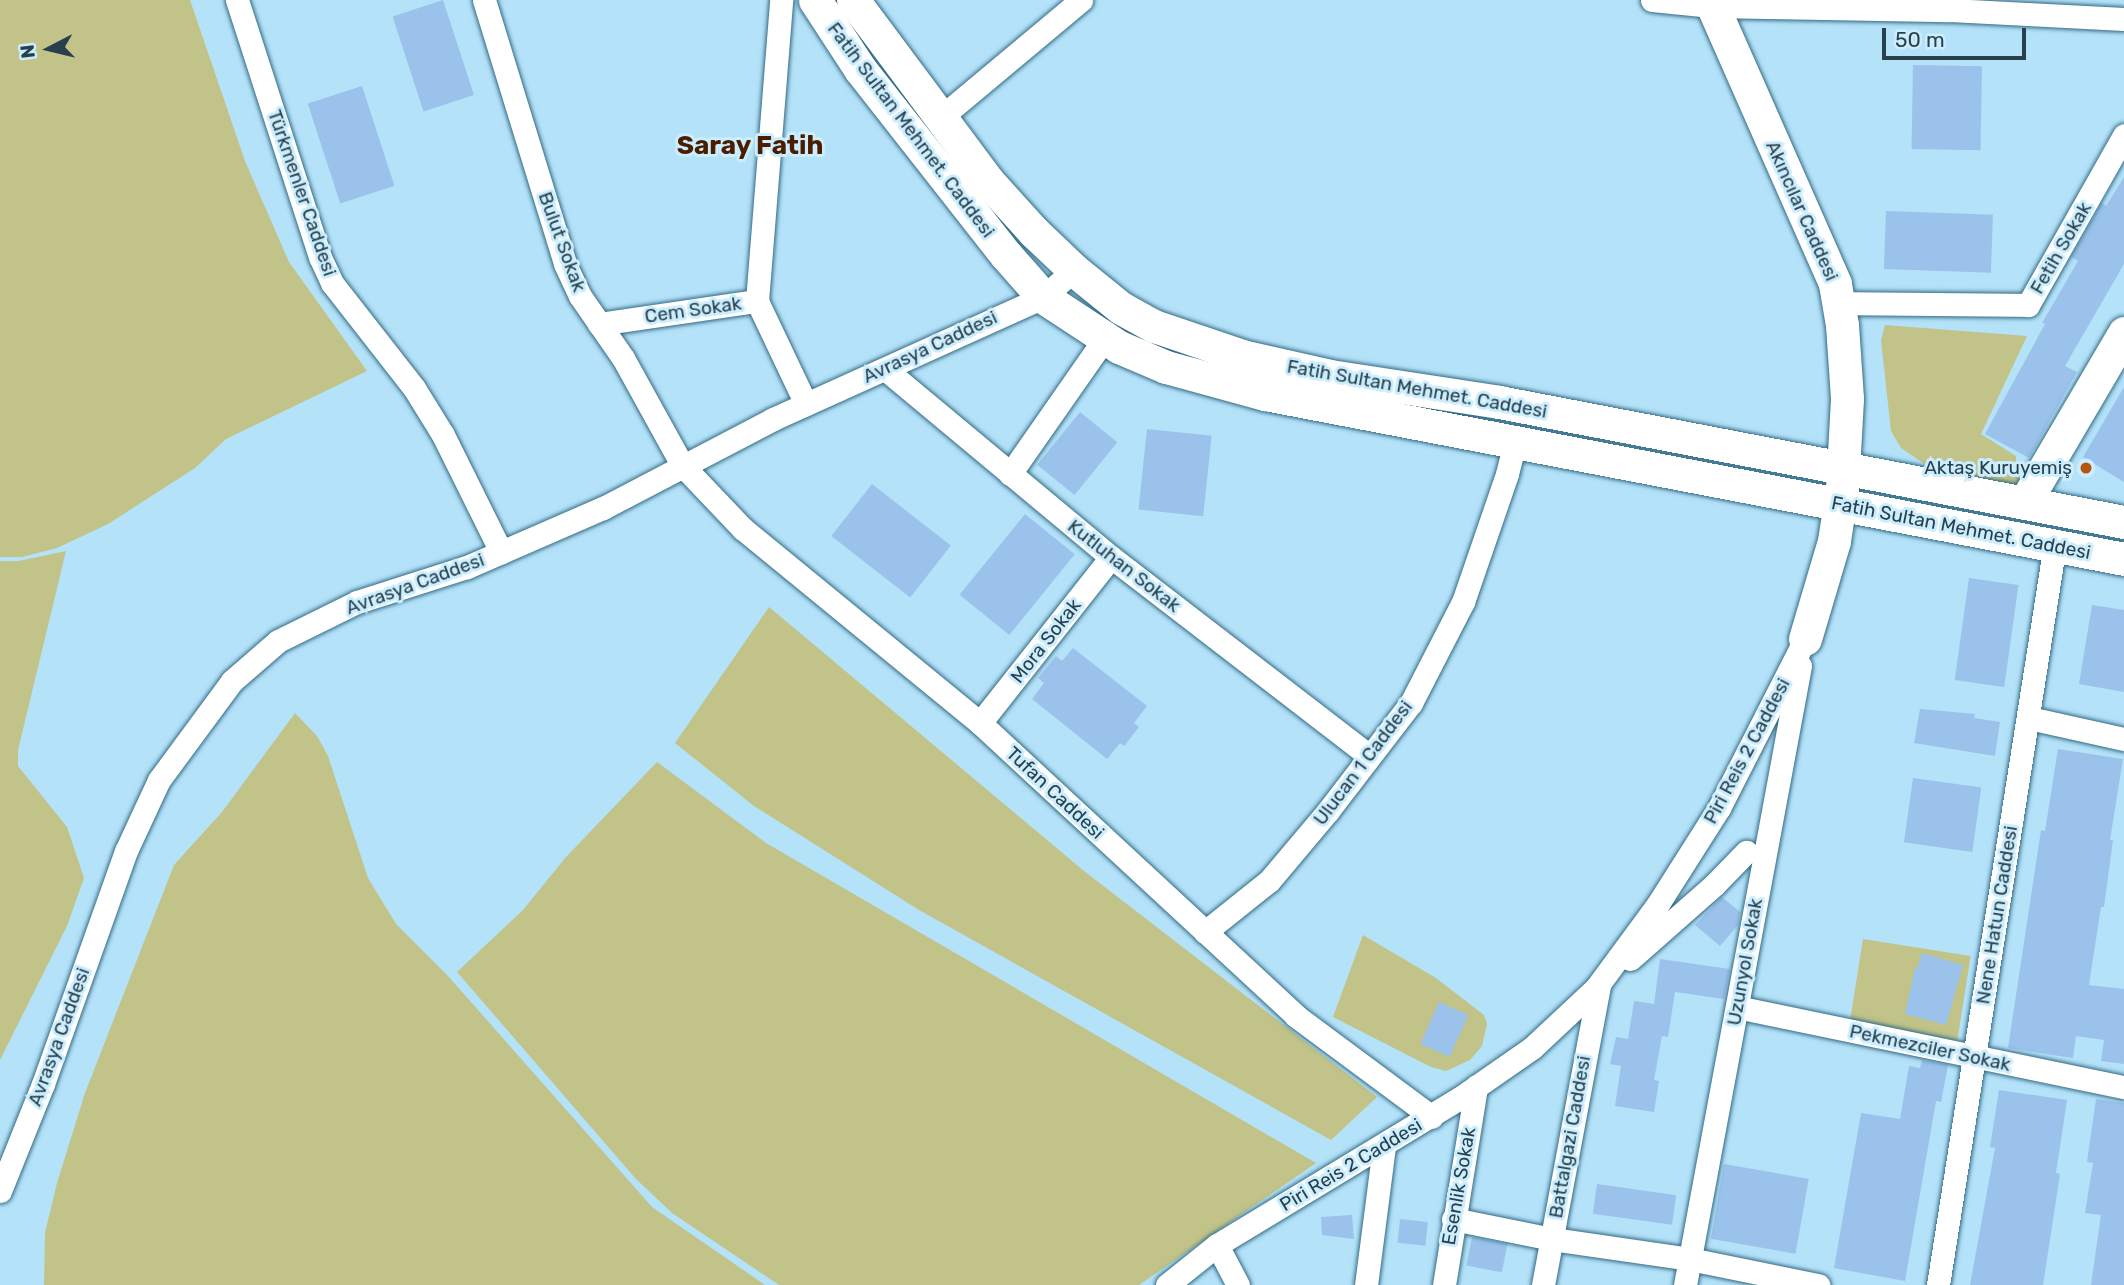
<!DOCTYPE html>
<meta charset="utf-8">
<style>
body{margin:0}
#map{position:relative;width:2124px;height:1285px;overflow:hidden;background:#b4e2f9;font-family:Rubik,sans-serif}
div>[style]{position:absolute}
.green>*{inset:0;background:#c1c388;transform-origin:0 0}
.building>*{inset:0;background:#9bc2eb;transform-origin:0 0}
.roads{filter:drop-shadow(0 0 2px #326b84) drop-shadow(0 0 2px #326b84)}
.street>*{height:23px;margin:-11.5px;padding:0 11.5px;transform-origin:11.5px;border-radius:11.5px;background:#fff}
.secondary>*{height:33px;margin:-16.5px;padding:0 16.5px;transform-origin:16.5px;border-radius:16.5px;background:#fff}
.dots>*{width:19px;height:19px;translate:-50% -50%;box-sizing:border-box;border:4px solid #cbedfe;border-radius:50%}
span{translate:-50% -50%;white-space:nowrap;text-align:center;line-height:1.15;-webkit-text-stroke:6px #cbedfe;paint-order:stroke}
.street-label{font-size:19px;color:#28404b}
.poi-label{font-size:19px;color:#28404b}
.right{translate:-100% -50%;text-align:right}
.district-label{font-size:26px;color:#4a1c00;font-weight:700}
.north{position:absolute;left:14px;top:14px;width:70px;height:70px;-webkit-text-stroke:5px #cbedfe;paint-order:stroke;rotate:263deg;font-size:19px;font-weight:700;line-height:28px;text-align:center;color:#28404b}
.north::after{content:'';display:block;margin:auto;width:24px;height:32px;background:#28404b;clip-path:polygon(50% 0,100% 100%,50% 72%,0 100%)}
.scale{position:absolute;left:1882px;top:28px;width:144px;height:32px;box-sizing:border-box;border:4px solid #28404b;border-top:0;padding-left:9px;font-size:21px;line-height:24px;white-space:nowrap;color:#28404b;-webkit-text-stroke:5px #cbedfe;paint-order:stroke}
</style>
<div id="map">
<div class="green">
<div style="clip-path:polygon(0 0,190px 0,245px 161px,289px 262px,367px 371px,226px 439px,195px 468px,108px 524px,57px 548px,22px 557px,0 557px)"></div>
<div style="clip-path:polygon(1885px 325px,2027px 336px,1981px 434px,2016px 456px,2016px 467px,2029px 480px,2025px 488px,1932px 469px,1901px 448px,1891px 431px,1881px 340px)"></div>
<div style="clip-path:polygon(66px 551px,18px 750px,18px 766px,67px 827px,84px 878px,67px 926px,0 1060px,0 561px,19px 561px)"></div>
<div style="clip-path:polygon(769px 607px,1084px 871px,1377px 1097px,1331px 1140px,919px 910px,754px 806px,675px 743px)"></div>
<div style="clip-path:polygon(295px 713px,317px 736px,328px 756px,368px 878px,396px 924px,448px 976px,652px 1207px,765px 1285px,44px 1285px,45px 1233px,57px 1183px,85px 1093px,174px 865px,222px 812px)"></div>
<div style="clip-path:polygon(657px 762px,766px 843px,1316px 1163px,1139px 1285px,779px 1285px,672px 1213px,636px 1179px,457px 972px,523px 910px,566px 857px)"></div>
<div style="clip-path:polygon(1363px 935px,1436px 978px,1484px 1015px,1487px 1024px,1482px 1046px,1470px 1060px,1446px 1071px,1431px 1067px,1333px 1017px)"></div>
<div style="left:1863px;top:939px;width:109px;height:85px;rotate:9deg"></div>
</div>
<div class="building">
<div style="left:443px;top:0;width:100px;height:53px;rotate:72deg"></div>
<div style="left:1913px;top:65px;width:69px;height:84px;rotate:1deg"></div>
<div style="left:362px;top:86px;width:105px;height:57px;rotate:72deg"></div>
<div style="clip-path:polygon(2124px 177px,2124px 264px,2065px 366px,2077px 372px,2029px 458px,1985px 434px,2045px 324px,2042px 323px,2078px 261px,2071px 257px,2102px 203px,2106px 206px)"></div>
<div style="left:1886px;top:211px;width:107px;height:58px;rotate:2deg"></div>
<div style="clip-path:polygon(2124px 387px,2124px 482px,2083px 457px)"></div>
<div style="left:1080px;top:412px;width:48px;height:68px;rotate:39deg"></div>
<div style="left:1147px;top:429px;width:65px;height:81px;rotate:6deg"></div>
<div style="left:872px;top:484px;width:100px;height:66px;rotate:38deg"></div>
<div style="left:1025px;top:514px;width:64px;height:104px;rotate:39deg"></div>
<div style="left:1969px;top:578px;width:50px;height:103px;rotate:8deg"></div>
<div style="clip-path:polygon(2092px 605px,2124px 610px,2124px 692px,2079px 684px)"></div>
<div style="clip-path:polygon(1073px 648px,1147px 706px,1134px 723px,1139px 727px,1124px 746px,1120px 743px,1107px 759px,1032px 699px,1044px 683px,1038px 678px,1056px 656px,1062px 661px)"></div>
<div style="clip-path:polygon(1920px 709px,1975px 714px,1974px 718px,2000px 722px,1995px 756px,1914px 743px)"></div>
<div style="clip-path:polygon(2058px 749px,2123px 759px,2110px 840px,2113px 840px,2104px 907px,2101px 907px,2089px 985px,2124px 989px,2124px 1064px,2101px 1061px,2104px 1040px,2076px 1036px,2073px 1058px,2008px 1048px,2041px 830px,2045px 831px)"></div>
<div style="left:1913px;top:778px;width:69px;height:65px;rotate:8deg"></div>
<div style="clip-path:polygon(1722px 897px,1740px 912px,1738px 925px,1720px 946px,1695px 925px)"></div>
<div style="clip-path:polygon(1922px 953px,1963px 965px,1946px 1025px,1905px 1014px,1915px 968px,1917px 969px)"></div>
<div style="clip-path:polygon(1660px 959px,1730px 969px,1724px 999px,1675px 992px,1668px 1037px,1662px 1036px,1654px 1080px,1659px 1081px,1654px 1112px,1615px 1106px,1621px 1066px,1610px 1064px,1616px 1037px,1628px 1039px,1634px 1001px,1654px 1004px)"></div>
<div style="left:1439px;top:1002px;width:32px;height:46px;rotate:24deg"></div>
<div style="clip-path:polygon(1922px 1060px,1948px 1065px,1941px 1102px,1936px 1101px,1905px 1281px,1834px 1268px,1861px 1113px,1900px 1119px,1909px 1066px,1920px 1068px)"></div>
<div style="clip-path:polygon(1999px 1090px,2067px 1100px,2056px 1173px,2060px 1174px,2043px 1285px,1970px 1285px,1995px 1148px,1990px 1147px)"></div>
<div style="clip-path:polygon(2096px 1099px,2124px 1103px,2124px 1285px,2091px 1285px,2101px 1215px,2085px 1213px,2093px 1163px,2087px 1162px)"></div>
<div style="left:1724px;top:1164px;width:86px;height:76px;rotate:10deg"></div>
<div style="left:1597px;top:1184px;width:80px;height:30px;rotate:8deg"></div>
<div style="clip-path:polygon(1352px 1215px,1354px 1239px,1322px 1235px,1321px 1217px)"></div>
<div style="left:1400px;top:1219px;width:28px;height:24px;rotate:6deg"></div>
<div style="left:1472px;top:1237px;width:36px;height:29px;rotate:11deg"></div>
</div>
<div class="roads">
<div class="street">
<div style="left:237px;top:0;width:270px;rotate:72.1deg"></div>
<div style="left:320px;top:257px;width:29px;rotate:65deg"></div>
<div style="left:332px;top:283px;width:133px;rotate:52deg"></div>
<div style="left:414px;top:388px;width:55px;rotate:58.3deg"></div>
<div style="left:443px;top:435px;width:131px;rotate:63.6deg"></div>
<div style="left:484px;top:0;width:276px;rotate:72.9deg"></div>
<div style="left:565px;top:264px;width:35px;rotate:65deg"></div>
<div style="left:580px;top:296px;width:75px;rotate:55.3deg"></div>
<div style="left:623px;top:358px;width:122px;rotate:61.1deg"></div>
<div style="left:682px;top:465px;width:88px;rotate:46.4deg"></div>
<div style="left:743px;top:529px;width:306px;rotate:39.3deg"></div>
<div style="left:980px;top:723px;width:431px;rotate:42.8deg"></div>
<div style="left:1296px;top:1016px;width:169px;rotate:36.6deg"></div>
<div style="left:1652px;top:0;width:60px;rotate:5.7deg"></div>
<div style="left:1712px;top:6px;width:238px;rotate:1deg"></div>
<div style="left:1950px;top:10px;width:174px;rotate:3deg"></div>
<div style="left:940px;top:118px;width:184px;rotate:-39.9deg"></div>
<div style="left:757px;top:301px;width:302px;rotate:-85.4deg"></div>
<div style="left:1838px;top:303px;width:190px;rotate:0.6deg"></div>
<div style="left:2028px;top:305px;width:195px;rotate:-60.5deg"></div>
<div style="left:599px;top:324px;width:160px;rotate:-8.3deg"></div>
<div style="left:757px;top:301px;width:114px;rotate:64.6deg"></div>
<div style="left:885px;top:369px;width:294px;rotate:39.8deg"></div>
<div style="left:1111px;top:557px;width:326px;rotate:37.6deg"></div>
<div style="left:1010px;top:474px;width:166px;rotate:-55.1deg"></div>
<div style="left:2029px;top:718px;width:97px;rotate:12.5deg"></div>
<div style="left:980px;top:723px;width:211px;rotate:-51.7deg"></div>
<div style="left:1205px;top:932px;width:82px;rotate:-38.6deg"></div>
<div style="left:1269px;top:881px;width:92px;rotate:-49.9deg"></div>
<div style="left:1328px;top:811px;width:136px;rotate:-52.5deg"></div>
<div style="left:1411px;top:703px;width:114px;rotate:-62.8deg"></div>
<div style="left:1463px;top:602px;width:135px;rotate:-71deg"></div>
<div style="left:1507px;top:474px;width:32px;rotate:-76deg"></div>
<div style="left:1630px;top:959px;width:113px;rotate:-41.4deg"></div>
<div style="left:1715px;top:884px;width:45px;rotate:-45.9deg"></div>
<div style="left:1737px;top:1007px;width:395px;rotate:11.7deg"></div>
<div style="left:0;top:1191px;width:115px;rotate:-68.1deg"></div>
<div style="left:43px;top:1084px;width:247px;rotate:-70.4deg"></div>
<div style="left:126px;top:851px;width:78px;rotate:-65.1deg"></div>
<div style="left:159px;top:780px;width:123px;rotate:-53.6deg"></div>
<div style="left:232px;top:681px;width:61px;rotate:-41deg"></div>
<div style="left:278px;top:641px;width:88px;rotate:-26.3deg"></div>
<div style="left:357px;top:602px;width:115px;rotate:-17.7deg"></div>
<div style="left:467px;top:567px;width:148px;rotate:-23.5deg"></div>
<div style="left:603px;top:508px;width:192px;rotate:-27.6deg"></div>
<div style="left:773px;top:419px;width:296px;rotate:-24.3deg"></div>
<div style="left:1043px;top:297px;width:41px;rotate:-41.1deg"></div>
<div style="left:1453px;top:1219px;width:101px;rotate:11.4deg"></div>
<div style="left:1552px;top:1239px;width:139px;rotate:8.2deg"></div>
<div style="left:1690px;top:1259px;width:131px;rotate:11.5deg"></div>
<div style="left:1217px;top:1245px;width:45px;rotate:62.3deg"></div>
<div style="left:1167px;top:1285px;width:64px;rotate:-38.7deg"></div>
<div style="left:1217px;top:1245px;width:284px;rotate:-31.2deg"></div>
<div style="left:1460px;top:1098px;width:88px;rotate:-34.8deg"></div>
<div style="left:1532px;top:1048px;width:88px;rotate:-43.2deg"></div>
<div style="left:1596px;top:988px;width:104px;rotate:-53.6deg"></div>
<div style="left:1658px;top:904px;width:114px;rotate:-57.6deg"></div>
<div style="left:1719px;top:808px;width:190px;rotate:-63deg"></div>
<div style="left:1366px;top:1285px;width:140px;rotate:-82.6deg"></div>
<div style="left:1444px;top:1285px;width:201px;rotate:-80.8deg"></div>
<div style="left:1543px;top:1285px;width:304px;rotate:-79.4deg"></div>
<div style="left:1685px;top:1285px;width:630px;rotate:-79.48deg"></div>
<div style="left:1938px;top:1285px;width:750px;rotate:-81.03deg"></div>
</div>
<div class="secondary">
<div style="left:815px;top:0;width:82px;rotate:56.9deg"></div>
<div style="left:860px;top:69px;width:236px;rotate:51.9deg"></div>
<div style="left:1006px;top:255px;width:56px;rotate:48.6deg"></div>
<div style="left:1043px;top:297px;width:91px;rotate:33.3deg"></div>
<div style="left:1119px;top:347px;width:51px;rotate:23.1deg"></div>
<div style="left:1166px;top:367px;width:103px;rotate:15.3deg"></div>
<div style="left:1265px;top:394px;width:875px;rotate:10.87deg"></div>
<div style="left:853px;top:0;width:224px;rotate:53.3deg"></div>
<div style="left:987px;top:180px;width:70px;rotate:47.9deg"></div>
<div style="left:1034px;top:232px;width:55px;rotate:43.5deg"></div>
<div style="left:1074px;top:270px;width:60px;rotate:39deg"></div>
<div style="left:1121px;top:308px;width:38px;rotate:29deg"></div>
<div style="left:1154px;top:326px;width:93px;rotate:18.8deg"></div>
<div style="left:1242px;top:356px;width:90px;rotate:12.8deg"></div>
<div style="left:1330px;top:376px;width:171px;rotate:8.7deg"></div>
<div style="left:1499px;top:402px;width:636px;rotate:10.87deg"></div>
<div style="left:1710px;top:0;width:310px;rotate:66.2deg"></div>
<div style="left:1835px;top:284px;width:42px;rotate:80.3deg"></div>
<div style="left:1842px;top:325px;width:74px;rotate:86.1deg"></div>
<div style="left:1847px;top:399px;width:89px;rotate:93.2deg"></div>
<div style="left:1842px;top:488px;width:54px;rotate:98.6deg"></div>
<div style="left:1834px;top:541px;width:102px;rotate:106.5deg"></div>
<div style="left:2025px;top:502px;width:196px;rotate:-59.6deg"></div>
</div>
</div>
<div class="dots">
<div style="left:2086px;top:468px;background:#b5550f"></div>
</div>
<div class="street-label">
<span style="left:911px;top:130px;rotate:53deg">Fatih Sultan Mehmet. Caddesi</span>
<span style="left:302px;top:193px;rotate:71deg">Türkmenler Caddesi</span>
<span style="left:1802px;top:211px;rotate:66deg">Akıncılar Caddesi</span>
<span style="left:562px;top:242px;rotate:70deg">Bulut Sokak</span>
<span style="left:2061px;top:248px;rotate:-60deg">Fetih Sokak</span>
<span style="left:693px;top:310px;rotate:-8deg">Cem Sokak</span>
<span style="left:930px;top:347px;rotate:-25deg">Avrasya Caddesi</span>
<span style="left:1417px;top:389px;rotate:10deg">Fatih Sultan Mehmet. Caddesi</span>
<span style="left:1961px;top:528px;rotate:11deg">Fatih Sultan Mehmet. Caddesi</span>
<span style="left:1124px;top:566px;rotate:38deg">Kutluhan Sokak</span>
<span style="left:415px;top:584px;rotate:-20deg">Avrasya Caddesi</span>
<span style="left:1046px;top:641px;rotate:-52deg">Mora Sokak</span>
<span style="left:1747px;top:751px;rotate:-62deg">Piri Reis 2 Caddesi</span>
<span style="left:1363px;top:763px;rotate:-53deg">Ulucan 1 Caddesi</span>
<span style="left:1055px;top:793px;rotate:43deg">Tufan Caddesi</span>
<span style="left:1997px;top:915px;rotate:-81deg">Nene Hatun Caddesi</span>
<span style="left:1745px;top:962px;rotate:-80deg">Uzunyol Sokak</span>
<span style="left:59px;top:1037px;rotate:-70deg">Avrasya Caddesi</span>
<span style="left:1930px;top:1048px;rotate:12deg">Pekmezciler Sokak</span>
<span style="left:1570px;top:1137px;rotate:-80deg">Battalgazi Caddesi</span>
<span style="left:1351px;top:1165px;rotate:-31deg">Piri Reis 2 Caddesi</span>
<span style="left:1459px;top:1186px;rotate:-80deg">Esenlik Sokak</span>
</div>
<div class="poi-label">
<span class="right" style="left:2072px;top:468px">Aktaş Kuruyemiş</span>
</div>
<div class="district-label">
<span style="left:750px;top:146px">Saray Fatih</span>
</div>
<div class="north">N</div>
<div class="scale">50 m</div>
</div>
